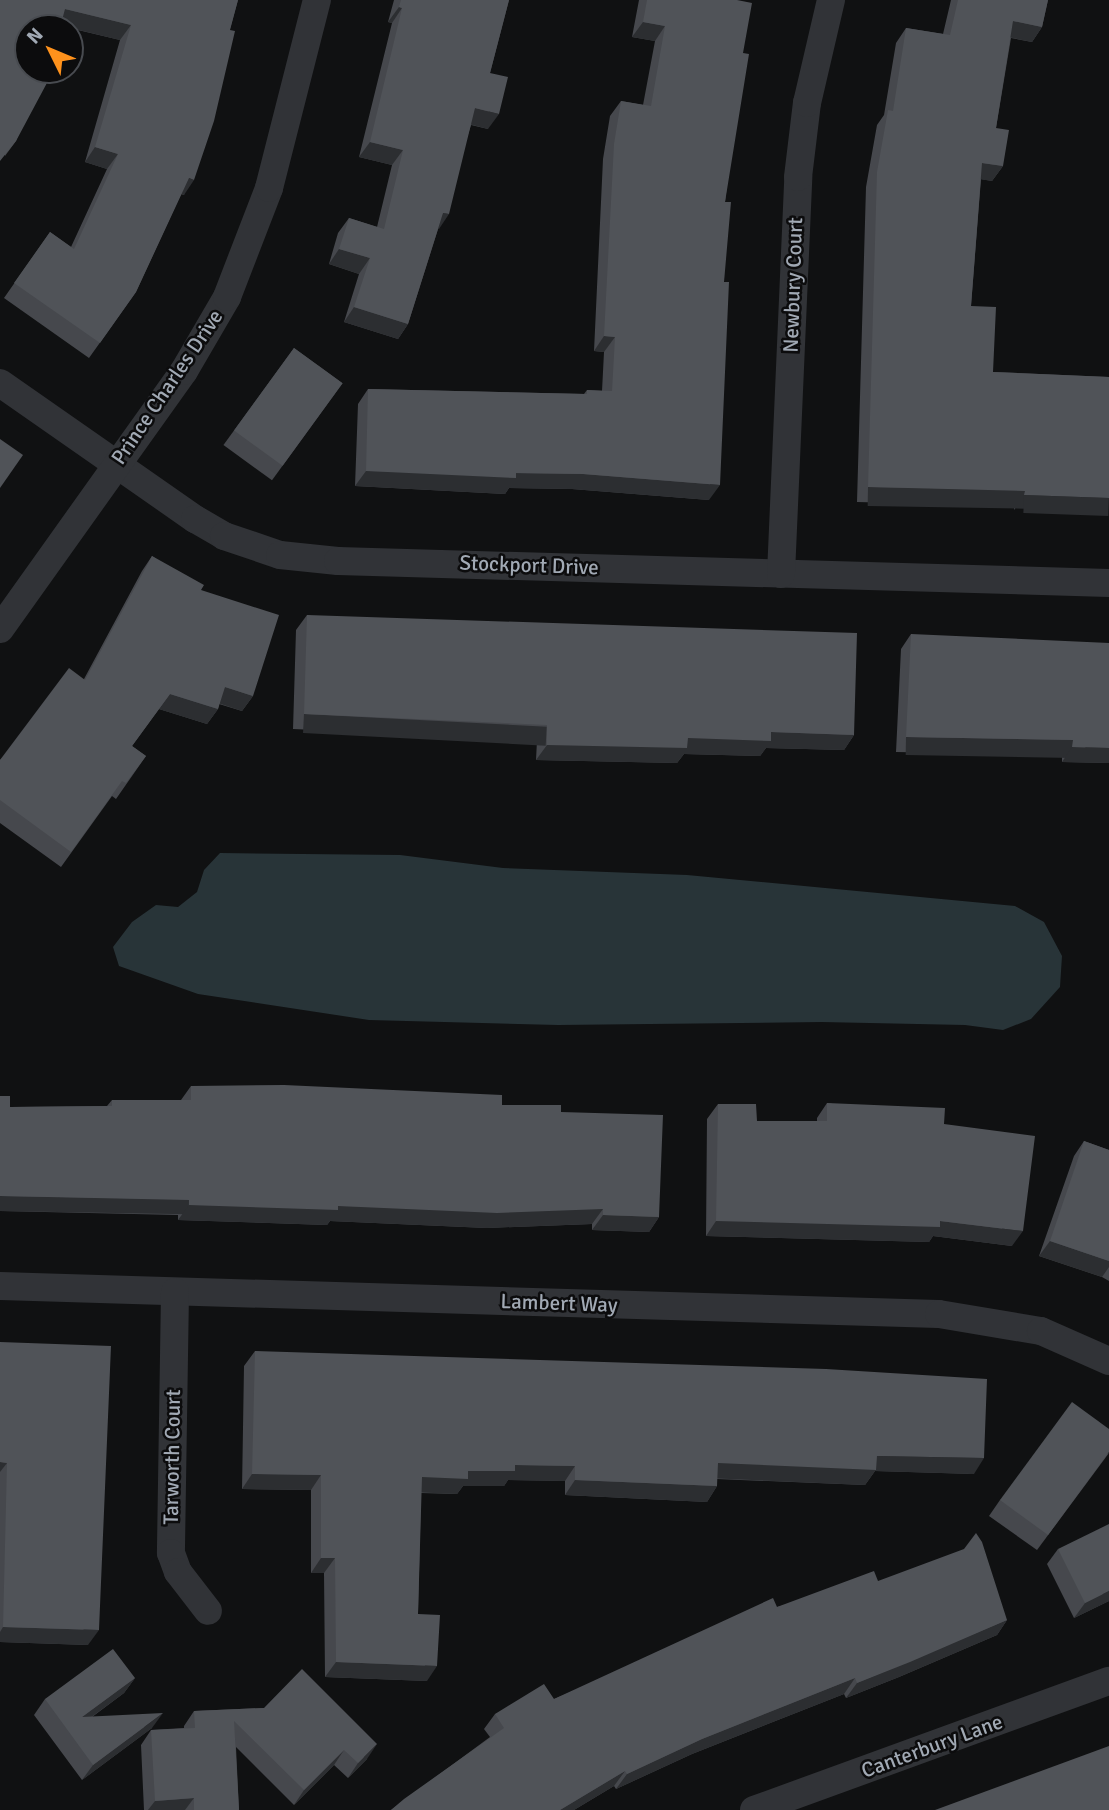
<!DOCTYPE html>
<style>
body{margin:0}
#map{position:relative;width:1109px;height:1810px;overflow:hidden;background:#101112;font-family:Signika,sans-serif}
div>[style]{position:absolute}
.water>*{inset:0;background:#283438}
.minor>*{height:28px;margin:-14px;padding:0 14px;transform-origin:14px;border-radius:14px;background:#313337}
.wall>*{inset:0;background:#46484d;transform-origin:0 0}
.shaded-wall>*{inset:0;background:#2c2e31;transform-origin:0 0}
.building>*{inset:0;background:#505358;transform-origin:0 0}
span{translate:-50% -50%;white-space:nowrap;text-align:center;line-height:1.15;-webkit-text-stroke:5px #0c0c0d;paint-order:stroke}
.street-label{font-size:21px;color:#a1a9b4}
.north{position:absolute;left:14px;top:14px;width:70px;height:70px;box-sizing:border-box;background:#0c0c0d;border:2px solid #484b50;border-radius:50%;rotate:313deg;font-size:19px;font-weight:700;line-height:28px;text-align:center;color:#a1a9b4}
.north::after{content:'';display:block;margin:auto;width:24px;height:32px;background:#ff921c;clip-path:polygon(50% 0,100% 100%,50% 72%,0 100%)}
</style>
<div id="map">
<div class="water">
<div style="clip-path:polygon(220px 853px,400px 855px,503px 868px,687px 875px,1015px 906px,1044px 922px,1062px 956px,1060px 987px,1031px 1019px,1003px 1030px,965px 1025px,822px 1022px,558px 1025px,369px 1020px,198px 994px,119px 966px,113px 947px,132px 922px,156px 905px,178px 907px,197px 892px,204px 870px)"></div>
</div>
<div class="minor">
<div style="left:0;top:383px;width:238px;rotate:34.9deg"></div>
<div style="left:195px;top:519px;width:34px;rotate:30deg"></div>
<div style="left:224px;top:536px;width:59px;rotate:18.7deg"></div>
<div style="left:280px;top:555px;width:58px;rotate:5.9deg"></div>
<div style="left:338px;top:561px;width:771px;rotate:1.63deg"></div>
<div style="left:781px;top:574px;width:397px;rotate:-87.5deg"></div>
<div style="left:798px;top:177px;width:75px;rotate:-83.1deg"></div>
<div style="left:807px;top:103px;width:106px;rotate:-76.9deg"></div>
<div style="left:0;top:629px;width:317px;rotate:-54.5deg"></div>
<div style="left:184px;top:371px;width:86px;rotate:-59.8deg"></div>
<div style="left:227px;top:297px;width:117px;rotate:-68.9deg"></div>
<div style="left:269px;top:188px;width:194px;rotate:-75.7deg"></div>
<div style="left:0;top:1286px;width:939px;rotate:1.71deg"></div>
<div style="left:939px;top:1314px;width:103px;rotate:9.5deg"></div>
<div style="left:1041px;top:1331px;width:74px;rotate:23.8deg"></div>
<div style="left:175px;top:1292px;width:261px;rotate:90.9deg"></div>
<div style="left:171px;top:1553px;width:20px;rotate:70deg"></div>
<div style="left:178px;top:1572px;width:49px;rotate:52.4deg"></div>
<div style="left:754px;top:1810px;width:378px;rotate:-20deg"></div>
</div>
<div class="wall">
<div style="clip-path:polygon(0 0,238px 0,184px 195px,181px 194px,136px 292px,89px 358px,4px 298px,50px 232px,71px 247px,107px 169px,85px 162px,120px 40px,61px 26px,16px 141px,5px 156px)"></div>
<div style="clip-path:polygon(394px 0,509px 0,490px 73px,488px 129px,471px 125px,408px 324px,398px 339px,344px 322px,359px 274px,329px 264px,338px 233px,349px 218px,377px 227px,392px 165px,359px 157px,392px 23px,388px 22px)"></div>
<div style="clip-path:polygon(639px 0,737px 0,743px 53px,725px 202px,724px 282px,709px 500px,572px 489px,509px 488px,505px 494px,355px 486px,358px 404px,368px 389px,584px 394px,587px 390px,602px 391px,604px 352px,594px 351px,603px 159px,610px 116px,621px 101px,643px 105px,655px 41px,632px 37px)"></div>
<div style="clip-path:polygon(951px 0,1048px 0,1042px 27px,1032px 42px,1011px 38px,996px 128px,1003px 166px,992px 181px,981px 179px,971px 306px,993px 372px,1109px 377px,1014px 510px,1014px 506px,857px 502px,866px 187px,877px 125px,884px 115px,896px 43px,906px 28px,943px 34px)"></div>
<div style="left:294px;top:348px;width:60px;height:120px;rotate:36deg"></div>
<div style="clip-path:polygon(152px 556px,201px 590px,253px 696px,242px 711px,219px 704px,218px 709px,207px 724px,159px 709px,132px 746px,146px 756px,116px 799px,112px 796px,61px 867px,0 823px,0 760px,84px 679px,142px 571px)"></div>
<div style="clip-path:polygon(307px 615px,854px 735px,844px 750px,766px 748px,760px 756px,684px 754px,677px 763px,536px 760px,537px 740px,293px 729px,296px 630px)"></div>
<div style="clip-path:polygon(911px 634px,1109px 763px,1062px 762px,1062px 755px,896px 752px,901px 649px)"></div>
<div style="clip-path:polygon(191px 1086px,502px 1105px,561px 1112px,659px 1217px,649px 1232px,592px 1230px,592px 1224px,487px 1228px,330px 1221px,327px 1225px,178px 1220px,178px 1215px,0 1211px,0 1096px,10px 1107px,107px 1106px,112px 1100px,181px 1100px)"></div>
<div style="clip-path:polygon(827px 1103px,944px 1124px,1012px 1246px,933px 1236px,929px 1242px,706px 1236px,707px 1119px,718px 1104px,757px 1121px,817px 1121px,817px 1118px)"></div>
<div style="clip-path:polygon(1084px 1141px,1109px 1150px,1109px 1281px,1102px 1277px,1039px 1256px,1074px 1156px)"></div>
<div style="clip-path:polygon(0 1342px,88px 1645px,0 1642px)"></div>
<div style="clip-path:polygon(255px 1351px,974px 1474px,875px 1471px,865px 1485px,717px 1479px,717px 1486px,707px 1502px,565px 1495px,565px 1481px,508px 1480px,504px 1486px,463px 1486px,457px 1494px,421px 1493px,418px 1614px,427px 1681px,325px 1677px,324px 1573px,311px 1573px,311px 1490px,242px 1489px,244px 1366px)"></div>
<div style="clip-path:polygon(1109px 1453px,1037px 1550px,989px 1516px,1000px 1500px)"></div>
<div style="clip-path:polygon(1058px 1549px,1109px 1601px,1074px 1618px,1047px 1564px)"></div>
<div style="clip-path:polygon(878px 1581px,1007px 1620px,997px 1635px,899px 1677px,846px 1698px,844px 1694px,692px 1754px,616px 1789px,614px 1786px,574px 1810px,391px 1810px,490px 1737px,484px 1729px,495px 1714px,554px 1699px,777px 1607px)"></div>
<div style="clip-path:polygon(135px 1678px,124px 1693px,92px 1717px,152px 1728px,82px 1780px,34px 1715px,45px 1699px)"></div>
<div style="clip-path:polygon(264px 1708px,367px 1759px,348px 1778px,334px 1765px,294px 1805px,236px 1747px,239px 1810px,144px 1810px,141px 1745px,151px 1730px,184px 1728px,184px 1726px,194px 1711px)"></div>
</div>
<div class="shaded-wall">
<div style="clip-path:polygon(399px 7px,402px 8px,392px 23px,388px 22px)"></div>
<div style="clip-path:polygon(65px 9px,131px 25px,120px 40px,54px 24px)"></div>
<div style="clip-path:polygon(1013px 21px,1042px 27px,1032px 42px,1003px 36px)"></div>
<div style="clip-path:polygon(643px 22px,665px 26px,655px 41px,632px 37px)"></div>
<div style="clip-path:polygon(475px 108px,499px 114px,488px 129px,465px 123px)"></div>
<div style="clip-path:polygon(370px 142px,403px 150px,392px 165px,359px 157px)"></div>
<div style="clip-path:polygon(95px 147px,118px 154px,107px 169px,85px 162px)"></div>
<div style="clip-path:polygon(982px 163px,1003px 166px,992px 181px,972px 178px)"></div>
<div style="clip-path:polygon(189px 178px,194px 180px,184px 195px,178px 193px)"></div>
<div style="clip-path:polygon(443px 213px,449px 214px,439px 229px,432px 228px)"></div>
<div style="clip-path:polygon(339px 249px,370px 258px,359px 274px,329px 264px)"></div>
<div style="clip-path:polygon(354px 307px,408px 324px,398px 339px,344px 322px)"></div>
<div style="clip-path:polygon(604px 336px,615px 337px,604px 352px,594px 351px)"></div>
<div style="clip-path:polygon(366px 471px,583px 474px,720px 485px,709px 500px,572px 489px,509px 488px,505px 494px,355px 486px)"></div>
<div style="left:868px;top:487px;width:157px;height:19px;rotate:1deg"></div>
<div style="left:1024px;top:495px;width:85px;height:18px;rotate:2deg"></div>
<div style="clip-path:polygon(225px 687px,253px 696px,242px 711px,215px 702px)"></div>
<div style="clip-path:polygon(170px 694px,218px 709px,207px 724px,159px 709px)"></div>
<div style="left:304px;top:714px;width:243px;height:19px;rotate:3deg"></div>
<div style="clip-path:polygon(771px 732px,854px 735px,844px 750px,766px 748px,760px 756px,684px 754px,677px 763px,536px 760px,547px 745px,688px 738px)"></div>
<div style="left:906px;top:737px;width:167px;height:18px;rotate:1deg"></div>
<div style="clip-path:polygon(1072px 747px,1109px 748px,1109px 763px,1062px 762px)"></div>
<div style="left:0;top:1196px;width:189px;height:15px;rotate:1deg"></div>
<div style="clip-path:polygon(189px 1205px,338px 1206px,603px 1209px,592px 1224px,487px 1228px,330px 1221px,327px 1225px,178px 1220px)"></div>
<div style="clip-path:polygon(603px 1215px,659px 1217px,649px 1232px,592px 1230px)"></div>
<div style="clip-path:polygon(716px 1221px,940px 1221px,1023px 1231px,1012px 1246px,933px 1236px,929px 1242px,706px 1236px)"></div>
<div style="clip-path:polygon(1050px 1241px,1109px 1261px,1109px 1267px,1102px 1277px,1039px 1256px)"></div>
<div style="clip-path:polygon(877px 1456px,984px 1458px,974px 1474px,875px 1471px,865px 1485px,707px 1478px,718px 1463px)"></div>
<div style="clip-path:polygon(0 1462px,7px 1463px,0 1472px)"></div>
<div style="clip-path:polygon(515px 1465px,575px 1466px,565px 1481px,508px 1480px,504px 1486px,463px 1486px,457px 1494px,411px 1492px,422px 1477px)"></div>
<div style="clip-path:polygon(252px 1474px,321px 1475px,311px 1490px,242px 1489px)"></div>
<div style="clip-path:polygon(575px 1480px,717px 1486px,707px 1502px,565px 1495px)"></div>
<div style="clip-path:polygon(321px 1558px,335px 1558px,324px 1573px,311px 1573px)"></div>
<div style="clip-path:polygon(1109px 1591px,1109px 1601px,1074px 1618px,1085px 1603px)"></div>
<div style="clip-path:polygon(1007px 1620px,997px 1635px,899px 1677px,846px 1698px,857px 1683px)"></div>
<div style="clip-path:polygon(3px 1627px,99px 1630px,88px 1645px,0 1642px,0 1632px)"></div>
<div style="clip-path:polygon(336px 1662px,437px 1666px,427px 1681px,325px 1677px)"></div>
<div style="clip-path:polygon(135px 1678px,124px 1693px,71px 1732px,82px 1717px)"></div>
<div style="clip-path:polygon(855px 1678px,844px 1694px,692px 1754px,616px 1789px,627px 1774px,702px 1739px)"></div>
<div style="clip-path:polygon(163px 1713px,152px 1728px,82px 1780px,93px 1765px)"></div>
<div style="clip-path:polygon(377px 1744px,367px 1759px,348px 1778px,358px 1763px)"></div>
<div style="clip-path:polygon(344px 1750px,334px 1765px,294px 1805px,304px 1790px)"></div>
<div style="clip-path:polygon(625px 1771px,614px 1786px,574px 1810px,560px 1810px)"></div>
<div style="clip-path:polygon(194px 1798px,185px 1810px,148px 1810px,155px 1801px)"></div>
</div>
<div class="building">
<div style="clip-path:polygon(0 0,238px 0,230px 30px,235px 31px,214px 121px,194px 180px,189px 178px,136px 292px,100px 343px,14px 283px,50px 232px,74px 249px,118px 154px,95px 147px,131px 25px,65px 9px,60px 28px,28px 28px,28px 70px,50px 70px,48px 81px,16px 141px,0 161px)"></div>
<div style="clip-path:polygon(401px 0,509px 0,490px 73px,508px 77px,499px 114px,475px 108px,449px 214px,443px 213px,408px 324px,354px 307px,370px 258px,339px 249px,349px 218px,384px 229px,403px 150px,370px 142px,402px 8px,399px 7px)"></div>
<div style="clip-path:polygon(647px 0,737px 0,752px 3px,743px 53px,749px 54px,725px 202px,731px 202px,724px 282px,729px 282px,720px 485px,583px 474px,516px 473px,516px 478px,366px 471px,368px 389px,587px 394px,587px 390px,612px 391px,615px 337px,604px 336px,614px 144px,621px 101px,651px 106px,665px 26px,643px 22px)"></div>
<div style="clip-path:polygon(958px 0,1048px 0,1042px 27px,1013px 21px,996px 128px,1009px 130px,1003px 166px,982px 163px,971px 306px,996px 307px,993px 372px,1109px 377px,1109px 498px,1024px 495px,1025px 491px,868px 487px,877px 172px,888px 110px,893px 111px,906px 28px,950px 35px)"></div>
<div style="left:294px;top:348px;width:60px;height:102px;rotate:36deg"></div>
<div style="clip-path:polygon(0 439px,23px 455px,0 488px)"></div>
<div style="clip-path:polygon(152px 556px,204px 585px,201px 590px,279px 615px,253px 696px,225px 687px,218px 709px,170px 694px,132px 746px,146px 756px,126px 783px,122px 781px,71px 852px,0 800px,0 760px,69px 668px,85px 680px)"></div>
<div style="clip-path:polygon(307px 615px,857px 633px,854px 735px,771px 732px,771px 741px,688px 738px,687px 748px,547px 745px,547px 725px,304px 714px)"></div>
<div style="clip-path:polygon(911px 634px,1109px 643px,1109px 748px,1072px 747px,1073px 740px,906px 737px)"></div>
<div style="clip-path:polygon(284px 1085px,502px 1095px,502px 1105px,561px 1105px,561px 1112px,663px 1115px,659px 1217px,603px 1215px,603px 1209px,497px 1213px,338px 1206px,338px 1210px,189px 1205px,189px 1200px,0 1196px,0 1096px,10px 1096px,10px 1107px,112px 1106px,112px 1100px,191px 1100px,191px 1086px)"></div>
<div style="clip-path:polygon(827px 1103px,945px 1108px,944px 1124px,1035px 1136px,1023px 1231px,940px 1221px,940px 1227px,716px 1221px,718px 1104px,756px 1104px,757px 1121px,827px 1121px)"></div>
<div style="clip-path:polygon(1084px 1141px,1109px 1150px,1109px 1261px,1050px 1241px)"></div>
<div style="clip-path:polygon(0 1342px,111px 1346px,99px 1630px,3px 1627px,7px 1463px,0 1462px)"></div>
<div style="clip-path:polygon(255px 1351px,826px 1369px,987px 1379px,984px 1458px,877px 1456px,876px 1470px,718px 1463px,717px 1486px,575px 1480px,575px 1466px,515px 1465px,515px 1471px,468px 1471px,468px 1479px,422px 1477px,418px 1614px,440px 1615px,437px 1666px,336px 1662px,335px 1558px,321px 1558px,321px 1475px,252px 1474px)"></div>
<div style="clip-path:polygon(1072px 1402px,1109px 1429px,1109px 1452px,1048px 1535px,1000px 1500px)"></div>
<div style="clip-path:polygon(1109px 1524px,1109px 1591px,1085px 1603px,1058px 1549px)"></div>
<div style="clip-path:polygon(976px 1533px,982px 1542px,1007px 1620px,910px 1662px,857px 1683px,855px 1678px,702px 1739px,627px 1774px,625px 1771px,560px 1810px,391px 1810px,404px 1799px,504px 1728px,495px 1714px,544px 1684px,554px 1699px,773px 1598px,777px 1607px,874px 1571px,878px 1581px,964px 1549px)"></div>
<div style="clip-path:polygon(113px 1649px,135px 1678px,82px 1717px,163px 1713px,93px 1765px,45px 1699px)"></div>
<div style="clip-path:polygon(302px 1669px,377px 1744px,358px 1763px,344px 1750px,304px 1790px,234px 1721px,239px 1810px,194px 1810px,194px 1798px,155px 1801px,151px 1730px,195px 1728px,194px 1711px,264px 1708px)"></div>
<div style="clip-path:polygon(1109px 1746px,1109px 1810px,935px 1810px)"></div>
</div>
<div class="street-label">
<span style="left:793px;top:285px;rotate:-88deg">Newbury Court</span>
<span style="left:167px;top:387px;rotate:-56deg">Prince Charles Drive</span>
<span style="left:529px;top:565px;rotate:2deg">Stockport Drive</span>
<span style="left:559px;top:1303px;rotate:2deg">Lambert Way</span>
<span style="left:172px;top:1457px;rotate:-89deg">Tarworth Court</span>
<span style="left:932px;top:1746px;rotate:-20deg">Canterbury Lane</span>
</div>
<div class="north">N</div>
</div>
